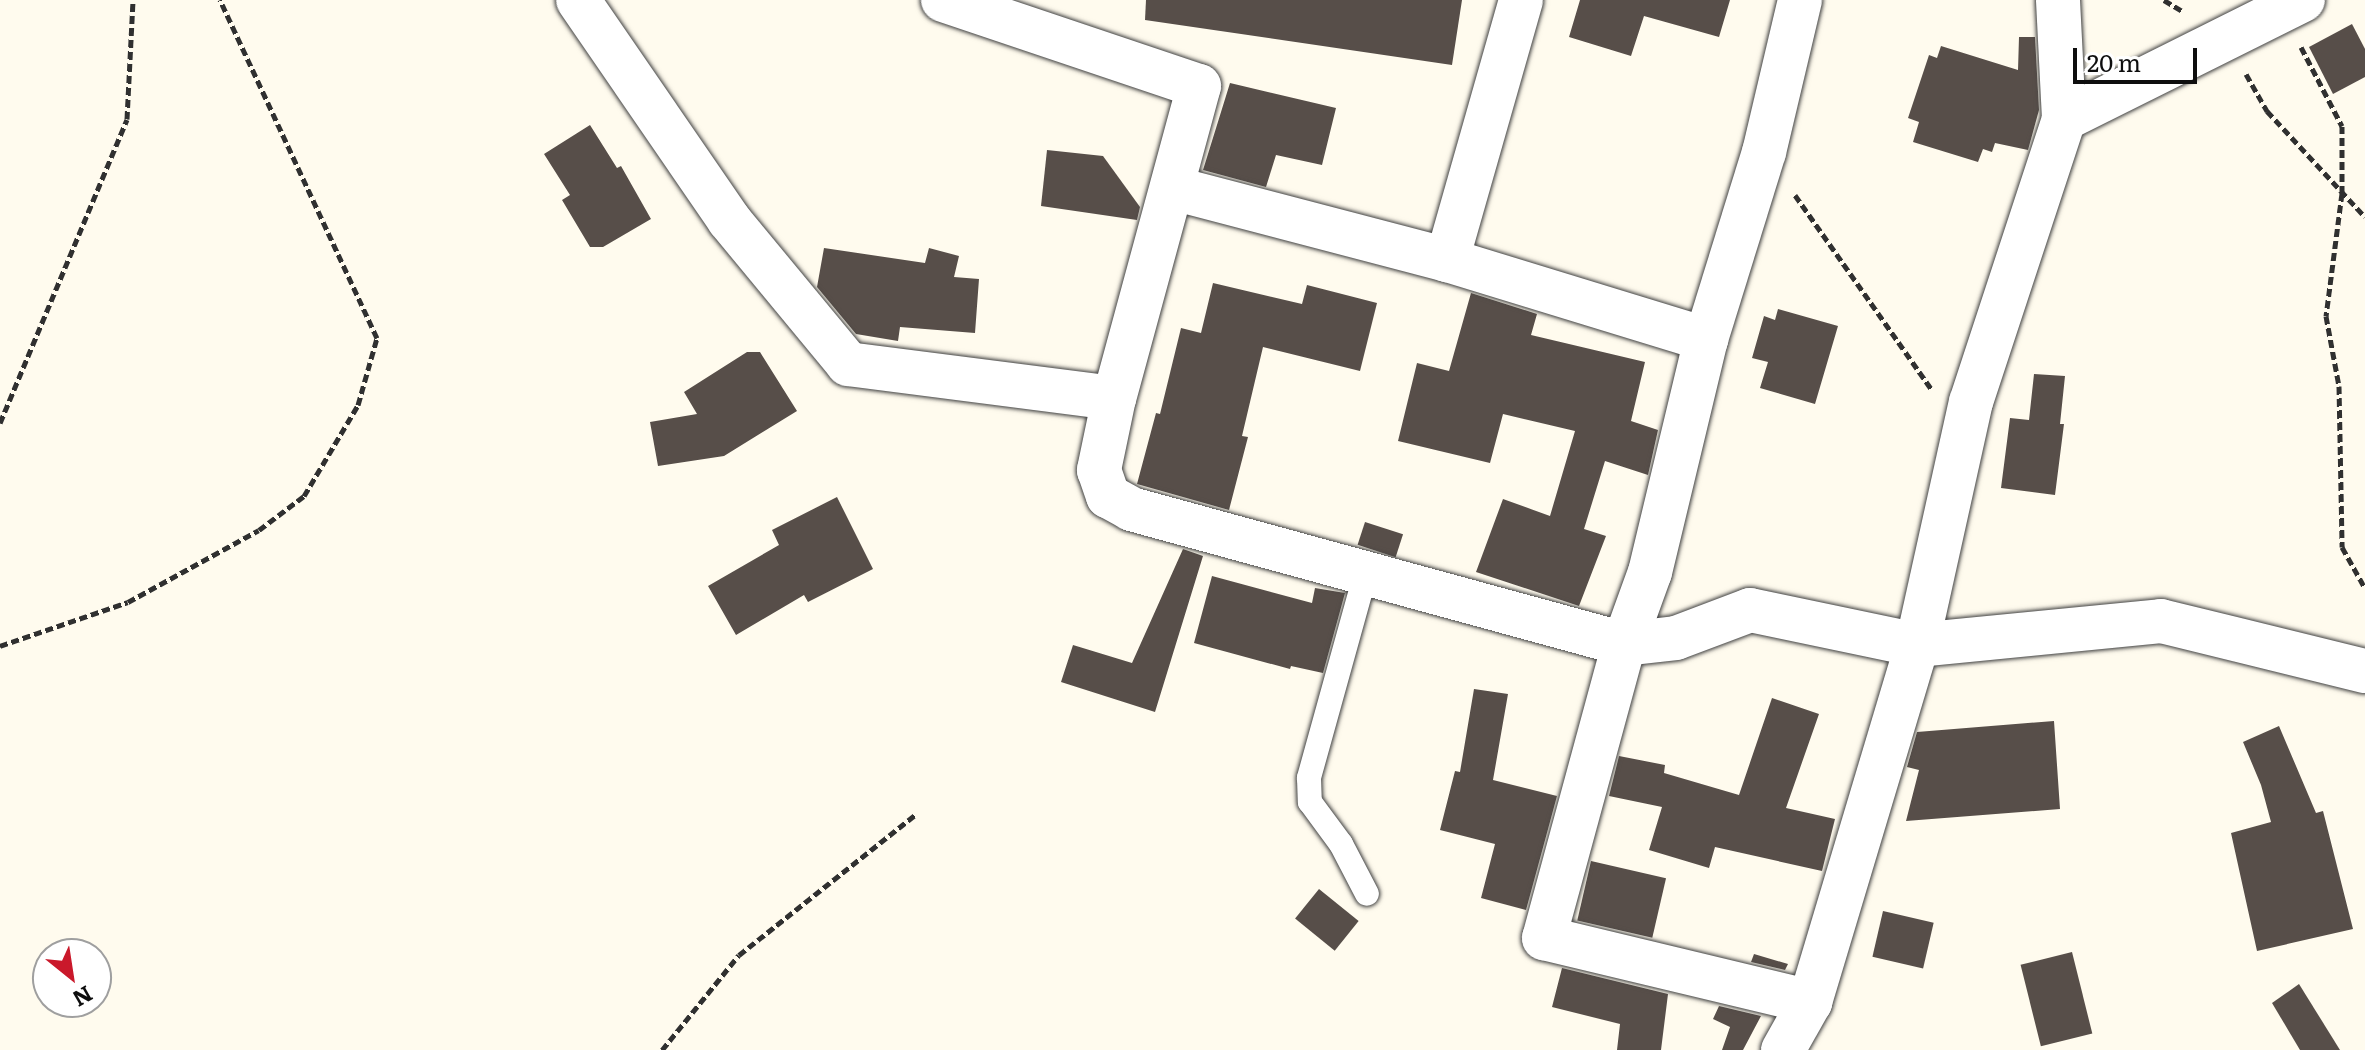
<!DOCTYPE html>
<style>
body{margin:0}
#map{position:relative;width:2365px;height:1050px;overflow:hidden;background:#fffbee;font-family:Literata,serif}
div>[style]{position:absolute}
.building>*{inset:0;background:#574e49;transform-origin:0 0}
.path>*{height:5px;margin-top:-2.5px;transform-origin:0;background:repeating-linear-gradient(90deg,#303030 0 8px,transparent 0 12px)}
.roads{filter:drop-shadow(0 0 2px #414141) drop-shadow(0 0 2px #414141)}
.service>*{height:24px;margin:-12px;padding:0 12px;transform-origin:12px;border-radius:12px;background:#fff}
.minor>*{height:44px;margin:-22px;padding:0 22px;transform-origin:22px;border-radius:22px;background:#fff}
span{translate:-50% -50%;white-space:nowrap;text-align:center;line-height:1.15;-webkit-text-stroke:8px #fff;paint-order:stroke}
.north{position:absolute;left:32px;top:938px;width:80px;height:80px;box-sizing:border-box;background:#fff;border:2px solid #9f9f9f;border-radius:50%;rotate:150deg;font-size:22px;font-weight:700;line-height:32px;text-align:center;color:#0e0e0e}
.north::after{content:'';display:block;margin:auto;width:28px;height:36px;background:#ca192b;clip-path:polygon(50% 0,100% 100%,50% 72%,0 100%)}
.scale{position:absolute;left:2073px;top:48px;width:124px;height:36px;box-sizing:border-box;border:4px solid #0e0e0e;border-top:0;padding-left:10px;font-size:24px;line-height:28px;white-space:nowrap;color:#0e0e0e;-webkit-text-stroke:6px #fff;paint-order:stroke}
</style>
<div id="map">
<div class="building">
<div style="clip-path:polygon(1146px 0,1462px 0,1452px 65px,1145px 20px)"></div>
<div style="clip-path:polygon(1580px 0,1730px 0,1719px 37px,1644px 16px,1631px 56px,1569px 37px)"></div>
<div style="clip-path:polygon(2352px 24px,2365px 49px,2365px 77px,2333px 94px,2309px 47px)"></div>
<div style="clip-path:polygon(2019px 37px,2035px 37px,2039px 110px,2028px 150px,1995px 143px,1992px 152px,1983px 149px,1978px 162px,1913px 142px,1919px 122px,1908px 118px,1929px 55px,1937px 58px,1941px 46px,2018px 70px)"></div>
<div style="clip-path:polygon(1230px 83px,1336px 108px,1322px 165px,1276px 155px,1266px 187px,1203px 170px)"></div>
<div style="clip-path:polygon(590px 125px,617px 168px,621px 166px,651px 219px,603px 247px,590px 247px,562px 200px,570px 195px,544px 154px)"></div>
<div style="clip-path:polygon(1047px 150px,1103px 156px,1140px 207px,1137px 220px,1041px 206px)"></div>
<div style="clip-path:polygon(824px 248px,925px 263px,929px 248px,959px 256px,954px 277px,979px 279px,975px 333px,900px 327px,898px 341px,856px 334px,817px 287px)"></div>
<div style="clip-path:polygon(1213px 283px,1302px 304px,1307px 285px,1377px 303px,1360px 371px,1263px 347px,1242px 436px,1248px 437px,1229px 510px,1137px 484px,1156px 413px,1160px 414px,1181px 328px,1201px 333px)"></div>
<div style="clip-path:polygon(1471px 293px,1537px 314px,1531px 335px,1645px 362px,1631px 421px,1658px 430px,1648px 475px,1605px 461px,1584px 529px,1606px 536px,1579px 606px,1476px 572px,1503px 499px,1550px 516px,1575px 431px,1503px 414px,1490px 463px,1398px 441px,1417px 363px,1449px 371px)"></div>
<div style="clip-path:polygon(1778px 309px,1838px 326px,1815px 404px,1760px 388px,1768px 362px,1752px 358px,1764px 316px,1775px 320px)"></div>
<div style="clip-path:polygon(747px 352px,760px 352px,797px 411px,724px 456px,658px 466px,650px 422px,697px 414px,684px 392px)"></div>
<div style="clip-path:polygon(2034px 374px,2065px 376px,2060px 424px,2064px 424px,2055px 495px,2001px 488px,2010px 418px,2029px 420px)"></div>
<div style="clip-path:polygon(837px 497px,873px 569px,808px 602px,804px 595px,736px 635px,708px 586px,779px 545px,772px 530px)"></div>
<div style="left:1365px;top:522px;width:40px;height:24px;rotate:18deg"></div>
<div style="clip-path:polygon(1183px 549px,1203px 556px,1155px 712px,1061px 682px,1073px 645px,1132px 663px)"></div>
<div style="clip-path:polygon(1212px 576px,1312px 603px,1315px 588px,1345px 593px,1323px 673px,1291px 666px,1290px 669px,1194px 643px)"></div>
<div style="clip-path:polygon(1474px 689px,1508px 694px,1493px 780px,1557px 796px,1526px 910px,1481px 898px,1495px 844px,1440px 830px,1455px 771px,1460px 772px)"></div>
<div style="clip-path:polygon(1772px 698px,1819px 714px,1786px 808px,1835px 819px,1822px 871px,1715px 847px,1709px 868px,1649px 850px,1662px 807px,1609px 796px,1619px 756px,1665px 765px,1664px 773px,1739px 795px)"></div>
<div style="clip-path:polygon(2054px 721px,2060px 809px,1906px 821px,1919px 770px,1907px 767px,1917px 732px)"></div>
<div style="clip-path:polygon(2279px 726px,2316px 813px,2323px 811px,2353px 929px,2257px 951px,2231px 833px,2271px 822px,2261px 785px,2243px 742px)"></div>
<div style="left:1591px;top:861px;width:77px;height:61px;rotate:13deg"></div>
<div style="left:1319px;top:889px;width:51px;height:38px;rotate:39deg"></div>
<div style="left:1883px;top:911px;width:52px;height:47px;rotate:13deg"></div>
<div style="left:2072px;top:952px;width:84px;height:53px;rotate:76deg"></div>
<div style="clip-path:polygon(1754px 954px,1788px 964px,1785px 970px,1751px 962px)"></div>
<div style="clip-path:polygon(1562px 968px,1668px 994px,1661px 1050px,1617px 1050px,1620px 1024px,1552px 1007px)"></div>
<div style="clip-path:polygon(2299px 984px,2340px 1050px,2300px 1050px,2272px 1003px)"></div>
<div style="clip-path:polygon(1719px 1006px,1761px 1016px,1743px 1050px,1722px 1050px,1730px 1027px,1713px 1019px)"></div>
</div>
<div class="path">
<div style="left:2164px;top:0;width:23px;rotate:31deg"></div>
<div style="left:2301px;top:47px;width:89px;rotate:62.6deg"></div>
<div style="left:2342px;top:126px;width:67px;rotate:90deg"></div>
<div style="left:2342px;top:193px;width:124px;rotate:97.4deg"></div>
<div style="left:2326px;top:316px;width:71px;rotate:79.5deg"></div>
<div style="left:2339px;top:386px;width:161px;rotate:88.9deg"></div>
<div style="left:2342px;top:547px;width:47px;rotate:60.7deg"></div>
<div style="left:2246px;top:74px;width:43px;rotate:60.4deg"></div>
<div style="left:2267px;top:111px;width:144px;rotate:47.2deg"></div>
<div style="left:1795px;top:195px;width:238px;rotate:54.9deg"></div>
<div style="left:0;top:423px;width:329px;rotate:-67.3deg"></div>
<div style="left:127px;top:119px;width:119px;rotate:-87.1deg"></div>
<div style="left:0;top:646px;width:135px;rotate:-19deg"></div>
<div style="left:128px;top:602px;width:149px;rotate:-28.8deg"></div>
<div style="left:259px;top:530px;width:56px;rotate:-37.1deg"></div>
<div style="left:304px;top:496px;width:106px;rotate:-59.3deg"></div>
<div style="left:358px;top:405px;width:70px;rotate:-74.2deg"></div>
<div style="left:377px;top:338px;width:373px;rotate:-114.9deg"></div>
<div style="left:662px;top:1050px;width:122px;rotate:-51deg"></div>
<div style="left:739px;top:955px;width:226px;rotate:-38.5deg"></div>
</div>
<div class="roads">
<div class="service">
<div style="left:1366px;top:572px;width:214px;rotate:105.5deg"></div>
<div style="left:1309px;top:778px;width:24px;rotate:88deg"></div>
<div style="left:1310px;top:802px;width:52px;rotate:53.6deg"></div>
<div style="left:1341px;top:844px;width:56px;rotate:62.5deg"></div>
</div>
<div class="minor">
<div style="left:578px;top:0;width:267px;rotate:55.5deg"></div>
<div style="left:729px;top:220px;width:187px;rotate:50.4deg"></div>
<div style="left:848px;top:364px;width:268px;rotate:7.3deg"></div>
<div style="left:943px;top:0;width:270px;rotate:18.6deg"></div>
<div style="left:1199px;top:86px;width:323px;rotate:105.2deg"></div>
<div style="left:1114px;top:398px;width:74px;rotate:101.8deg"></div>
<div style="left:1099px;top:470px;width:28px;rotate:71deg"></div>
<div style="left:1108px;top:496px;width:26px;rotate:29deg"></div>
<div style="left:1131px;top:509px;width:511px;rotate:15.31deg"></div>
<div style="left:1624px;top:644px;width:305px;rotate:105.2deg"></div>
<div style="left:1544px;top:938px;width:274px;rotate:13.5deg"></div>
<div style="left:1800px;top:0;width:156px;rotate:103.3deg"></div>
<div style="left:1764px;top:152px;width:196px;rotate:107.2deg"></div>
<div style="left:1706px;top:339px;width:240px;rotate:103.5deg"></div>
<div style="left:1650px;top:572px;width:77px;rotate:109.9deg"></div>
<div style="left:1624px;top:644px;width:52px;rotate:-6.6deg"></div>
<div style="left:1676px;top:638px;width:79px;rotate:-20.7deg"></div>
<div style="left:1750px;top:610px;width:171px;rotate:11.8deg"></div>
<div style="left:1917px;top:645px;width:245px;rotate:-5.6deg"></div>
<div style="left:2161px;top:621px;width:210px;rotate:13.8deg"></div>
<div style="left:2064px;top:119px;width:267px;rotate:-26.5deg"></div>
<div style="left:1173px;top:188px;width:283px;rotate:14.7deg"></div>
<div style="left:1447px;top:260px;width:271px;rotate:17deg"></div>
<div style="left:1447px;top:260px;width:270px;rotate:-74.1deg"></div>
<div style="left:1783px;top:1050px;width:55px;rotate:-60.6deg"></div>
<div style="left:1810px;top:1002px;width:373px;rotate:-73.3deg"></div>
<div style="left:1917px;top:645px;width:249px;rotate:-77.5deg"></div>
<div style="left:1971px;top:402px;width:298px;rotate:-71.8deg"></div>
<div style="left:2064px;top:119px;width:119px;rotate:-92.9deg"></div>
</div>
</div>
<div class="north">N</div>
<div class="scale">20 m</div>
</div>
